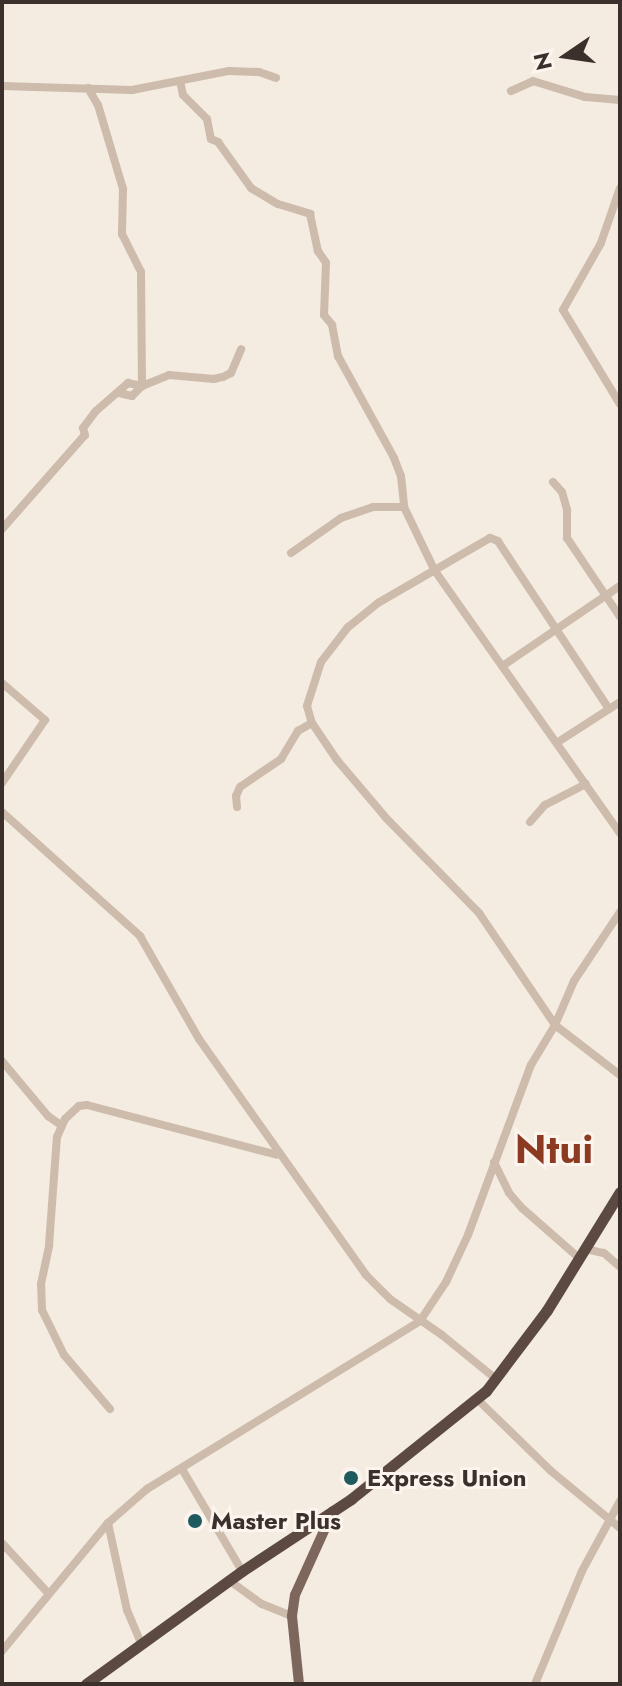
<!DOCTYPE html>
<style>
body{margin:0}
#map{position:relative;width:622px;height:1686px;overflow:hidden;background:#f4ebe1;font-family:Jost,sans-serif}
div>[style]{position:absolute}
.minor>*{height:8px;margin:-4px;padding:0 4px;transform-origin:4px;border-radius:4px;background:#cdbbac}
.major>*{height:10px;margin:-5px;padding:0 5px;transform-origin:5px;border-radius:5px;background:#7d675c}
.highway>*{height:11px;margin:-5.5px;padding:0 5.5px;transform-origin:5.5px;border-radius:5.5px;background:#5c4a42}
.dots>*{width:22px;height:22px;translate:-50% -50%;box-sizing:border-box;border:4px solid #fbf5ee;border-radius:50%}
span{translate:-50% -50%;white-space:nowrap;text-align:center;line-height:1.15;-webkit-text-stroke:6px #fbf5ee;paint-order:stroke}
.poi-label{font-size:24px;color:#3b302b;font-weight:700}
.left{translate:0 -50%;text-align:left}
.town-label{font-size:40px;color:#8c3b22;font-weight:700}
.frame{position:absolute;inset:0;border:4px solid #3b302b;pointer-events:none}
.north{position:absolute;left:526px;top:16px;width:80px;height:80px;-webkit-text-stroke:6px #fbf5ee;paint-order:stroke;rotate:257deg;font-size:22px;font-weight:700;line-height:32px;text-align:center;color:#3b302b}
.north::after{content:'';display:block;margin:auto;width:28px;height:36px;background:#3b302b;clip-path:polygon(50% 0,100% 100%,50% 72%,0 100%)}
</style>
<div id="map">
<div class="minor">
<div style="left:180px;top:81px;width:14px;rotate:78deg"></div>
<div style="left:183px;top:95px;width:34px;rotate:45deg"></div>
<div style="left:207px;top:119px;width:20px;rotate:79deg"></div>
<div style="left:211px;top:139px;width:8px;rotate:23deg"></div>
<div style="left:218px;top:142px;width:57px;rotate:54.3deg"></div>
<div style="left:251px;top:188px;width:31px;rotate:31deg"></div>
<div style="left:278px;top:204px;width:34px;rotate:17deg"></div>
<div style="left:310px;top:214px;width:38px;rotate:78deg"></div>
<div style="left:318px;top:251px;width:14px;rotate:56deg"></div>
<div style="left:326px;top:263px;width:52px;rotate:92.2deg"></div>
<div style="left:324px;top:315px;width:13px;rotate:51deg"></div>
<div style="left:332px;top:325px;width:32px;rotate:79deg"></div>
<div style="left:338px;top:356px;width:116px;rotate:61.2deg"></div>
<div style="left:394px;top:458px;width:19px;rotate:69deg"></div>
<div style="left:401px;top:476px;width:31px;rotate:84deg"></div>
<div style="left:2px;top:86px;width:130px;rotate:1.8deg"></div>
<div style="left:132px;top:90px;width:99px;rotate:-11.1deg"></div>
<div style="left:229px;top:71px;width:30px;rotate:2deg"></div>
<div style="left:259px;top:72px;width:18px;rotate:19deg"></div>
<div style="left:88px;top:88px;width:20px;rotate:60deg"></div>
<div style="left:98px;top:105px;width:88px;rotate:73.4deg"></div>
<div style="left:123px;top:189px;width:45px;rotate:91.3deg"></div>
<div style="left:122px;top:234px;width:42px;rotate:63.4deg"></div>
<div style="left:141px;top:272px;width:114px;rotate:89.5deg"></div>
<div style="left:142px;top:386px;width:14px;rotate:135deg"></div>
<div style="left:132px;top:396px;width:13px;rotate:-167deg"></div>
<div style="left:511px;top:91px;width:24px;rotate:-24deg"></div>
<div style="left:533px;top:81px;width:54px;rotate:17.1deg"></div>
<div style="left:585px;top:97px;width:35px;rotate:5deg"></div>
<div style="left:620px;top:188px;width:58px;rotate:109.1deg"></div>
<div style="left:601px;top:243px;width:77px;rotate:119.6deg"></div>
<div style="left:563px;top:310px;width:110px;rotate:58.8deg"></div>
<div style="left:553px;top:482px;width:13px;rotate:48deg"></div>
<div style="left:562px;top:492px;width:19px;rotate:74deg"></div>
<div style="left:567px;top:510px;width:28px;rotate:90deg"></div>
<div style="left:567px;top:538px;width:95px;rotate:56.1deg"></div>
<div style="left:2px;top:529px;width:125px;rotate:-48.6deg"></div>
<div style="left:85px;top:435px;width:7px;rotate:-106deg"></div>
<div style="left:83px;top:428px;width:21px;rotate:-53deg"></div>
<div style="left:96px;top:411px;width:43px;rotate:-41.2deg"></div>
<div style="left:128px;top:383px;width:14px;rotate:12deg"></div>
<div style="left:142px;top:386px;width:29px;rotate:-22deg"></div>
<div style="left:169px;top:375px;width:45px;rotate:5.1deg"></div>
<div style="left:214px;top:379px;width:9px;rotate:-13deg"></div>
<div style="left:223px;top:377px;width:9px;rotate:-27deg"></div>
<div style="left:231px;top:373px;width:26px;rotate:-67deg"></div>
<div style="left:291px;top:553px;width:61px;rotate:-35deg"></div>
<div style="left:341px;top:518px;width:34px;rotate:-19deg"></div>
<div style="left:373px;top:507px;width:31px"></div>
<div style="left:404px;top:507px;width:71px;rotate:64.2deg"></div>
<div style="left:435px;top:571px;width:321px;rotate:54.8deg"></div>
<div style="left:504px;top:665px;width:140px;rotate:-34.3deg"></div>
<div style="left:2px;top:683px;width:57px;rotate:40.7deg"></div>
<div style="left:45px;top:720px;width:76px;rotate:124.3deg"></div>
<div style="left:609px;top:709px;width:201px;rotate:-123.5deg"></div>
<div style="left:498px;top:541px;width:9px;rotate:-159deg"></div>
<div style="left:490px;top:538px;width:129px;rotate:149.9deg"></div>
<div style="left:378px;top:603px;width:38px;rotate:141deg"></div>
<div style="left:348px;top:627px;width:44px;rotate:127.6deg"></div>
<div style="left:321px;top:662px;width:46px;rotate:107.7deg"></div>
<div style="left:307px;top:706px;width:18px;rotate:74deg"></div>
<div style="left:312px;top:723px;width:45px;rotate:56deg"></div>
<div style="left:337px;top:760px;width:77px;rotate:49.7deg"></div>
<div style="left:387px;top:819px;width:132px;rotate:45.6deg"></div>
<div style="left:479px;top:913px;width:135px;rotate:55.8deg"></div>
<div style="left:555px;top:1025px;width:82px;rotate:37.6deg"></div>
<div style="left:558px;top:742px;width:74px;rotate:-32.8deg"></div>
<div style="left:237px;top:807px;width:11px;rotate:-95deg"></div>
<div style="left:236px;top:796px;width:10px;rotate:-66deg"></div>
<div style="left:240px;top:787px;width:50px;rotate:-34.3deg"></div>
<div style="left:281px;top:759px;width:33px;rotate:-59deg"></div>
<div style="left:298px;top:731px;width:16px;rotate:-30deg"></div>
<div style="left:2px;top:812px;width:186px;rotate:41.9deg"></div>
<div style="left:140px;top:936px;width:119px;rotate:60.2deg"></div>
<div style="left:199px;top:1039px;width:289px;rotate:54.7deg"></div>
<div style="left:366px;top:1275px;width:34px;rotate:45deg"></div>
<div style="left:390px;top:1299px;width:63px;rotate:34.7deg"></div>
<div style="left:442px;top:1335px;width:70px;rotate:39.2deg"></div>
<div style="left:530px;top:822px;width:23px;rotate:-49deg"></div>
<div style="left:545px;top:805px;width:46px;rotate:-27.1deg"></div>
<div style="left:2px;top:1061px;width:72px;rotate:50.1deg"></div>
<div style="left:48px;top:1116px;width:16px;rotate:35deg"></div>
<div style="left:494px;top:1162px;width:34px;rotate:64deg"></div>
<div style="left:509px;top:1193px;width:20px;rotate:49deg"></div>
<div style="left:522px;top:1208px;width:77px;rotate:41.3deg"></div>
<div style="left:586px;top:1249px;width:18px;rotate:13deg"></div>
<div style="left:604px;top:1253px;width:21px;rotate:41deg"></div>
<div style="left:477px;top:1399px;width:103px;rotate:44.2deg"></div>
<div style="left:551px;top:1471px;width:89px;rotate:39.6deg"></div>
<div style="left:110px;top:1409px;width:71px;rotate:-130.4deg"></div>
<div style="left:64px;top:1355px;width:50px;rotate:-116.1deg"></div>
<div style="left:42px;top:1310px;width:26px;rotate:-92deg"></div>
<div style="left:41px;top:1284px;width:40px;rotate:-78deg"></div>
<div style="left:49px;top:1245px;width:108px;rotate:-85.8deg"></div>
<div style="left:57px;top:1137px;width:20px;rotate:-66deg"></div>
<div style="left:65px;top:1119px;width:19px;rotate:-43deg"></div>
<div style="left:79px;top:1106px;width:8px;rotate:-7deg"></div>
<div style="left:87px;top:1105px;width:196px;rotate:14.7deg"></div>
<div style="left:182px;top:1469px;width:118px;rotate:59.5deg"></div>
<div style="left:108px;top:1523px;width:89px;rotate:77.7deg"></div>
<div style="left:127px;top:1610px;width:38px;rotate:67deg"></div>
<div style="left:2px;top:1543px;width:68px;rotate:47.4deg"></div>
<div style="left:230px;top:1581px;width:39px;rotate:36deg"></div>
<div style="left:262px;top:1604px;width:32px;rotate:22deg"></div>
<div style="left:2px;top:1651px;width:166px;rotate:-50.4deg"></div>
<div style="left:108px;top:1523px;width:52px;rotate:-41.1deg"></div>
<div style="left:147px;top:1489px;width:321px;rotate:-31.6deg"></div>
<div style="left:420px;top:1321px;width:47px;rotate:-56.3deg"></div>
<div style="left:446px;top:1282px;width:52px;rotate:-64.9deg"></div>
<div style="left:468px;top:1235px;width:181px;rotate:-69.7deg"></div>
<div style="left:531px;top:1065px;width:47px;rotate:-59deg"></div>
<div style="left:555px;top:1025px;width:48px;rotate:-66.6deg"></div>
<div style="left:574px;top:981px;width:83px;rotate:-56.3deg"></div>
<div style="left:535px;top:1684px;width:122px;rotate:-67.4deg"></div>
<div style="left:582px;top:1571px;width:80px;rotate:-61.5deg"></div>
</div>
<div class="major">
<div style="left:299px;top:1684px;width:68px;rotate:-95.9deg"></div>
<div style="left:292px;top:1616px;width:21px;rotate:-82deg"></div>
<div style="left:295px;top:1595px;width:92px;rotate:-65.7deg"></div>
</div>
<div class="highway">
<div style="left:86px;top:1684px;width:193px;rotate:-35.9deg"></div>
<div style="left:242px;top:1571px;width:131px;rotate:-33.4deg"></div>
<div style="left:351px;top:1499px;width:173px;rotate:-38.7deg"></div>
<div style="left:486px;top:1391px;width:101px;rotate:-53deg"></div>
<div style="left:547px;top:1310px;width:139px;rotate:-58.3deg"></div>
</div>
<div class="dots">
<div style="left:351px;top:1478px;background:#1f5a5e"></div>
<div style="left:195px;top:1521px;background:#1f5a5e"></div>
</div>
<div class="poi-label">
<span class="left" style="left:367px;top:1478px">Express Union</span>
<span class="left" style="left:211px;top:1521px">Master Plus</span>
</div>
<div class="town-label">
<span style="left:554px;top:1149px">Ntui</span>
</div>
<div class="frame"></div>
<div class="north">N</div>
</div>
